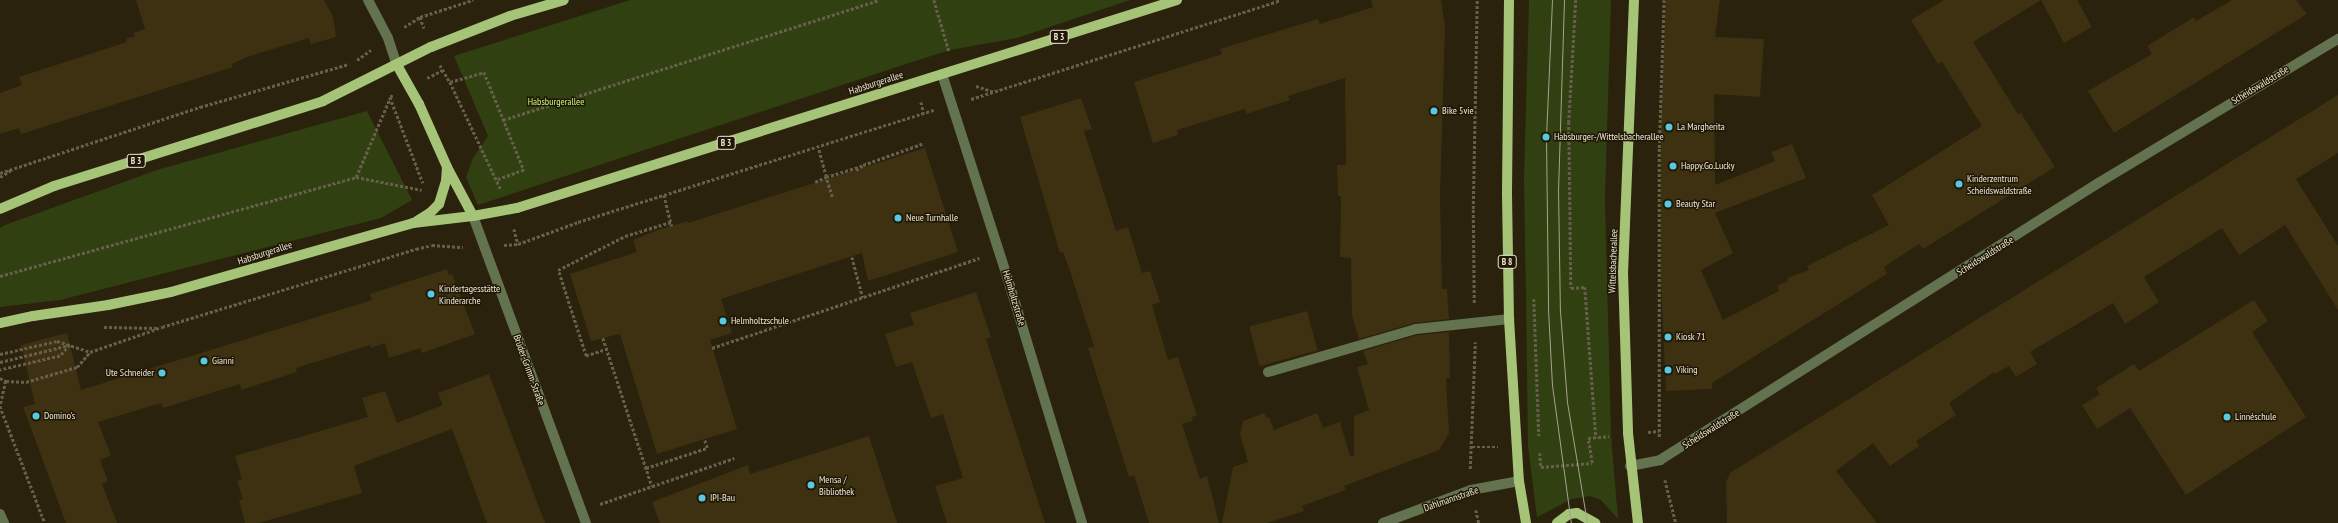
<!DOCTYPE html>
<meta charset="utf-8">
<style>
body{margin:0}
#map{position:relative;width:2338px;height:523px;overflow:hidden;background:#2a220c;font-family:"PT Sans Narrow",sans-serif}
div>[style]{position:absolute}
.green>*{inset:0;background:#304011}
.building>*{inset:0;background:#3d3112;transform-origin:0 0}
.path>*{height:2.5px;margin-top:-1.25px;transform-origin:0;background:repeating-linear-gradient(90deg,#675f4c 0 3px,transparent 0 5px)}
.minor>*{height:10px;margin:-5px;padding:0 5px;transform-origin:5px;border-radius:5px;background:#63734f}
.major>*{height:10px;margin:-5px;padding:0 5px;transform-origin:5px;border-radius:5px;background:#a5c478}
.tram>*{height:1px;margin:-0.5px;padding:0 0.5px;transform-origin:0.5px;border-radius:0.5px;background:#a8a191}
.dots>*{width:11px;height:11px;translate:-50% -50%;box-sizing:border-box;border:2px solid #201804;border-radius:50%}
span{translate:-50% -50%;white-space:nowrap;text-align:center;line-height:1.15;-webkit-text-stroke:3px #201804;paint-order:stroke}
.shield-label span{padding:1px 3px;background:#201804;border:1px solid;border-radius:3px;-webkit-text-stroke-width:0}
.shield-label{font-size:9px;color:#ede7da;font-weight:700}
.street-label{font-size:10px;color:#ede7da}
.park-label{font-size:10px;color:#c9f57d}
.poi-label{font-size:10px;color:#ede7da}
.left{translate:0 -50%;text-align:left}
.right{translate:-100% -50%;text-align:right}
</style>
<div id="map">
<div class="green">
<div style="clip-path:polygon(630px 0,1130px 0,1017px 38px,950px 50px,909px 63px,478px 205px,466px 177px,473px 158px,488px 136px,454px 56px)"></div>
<div style="clip-path:polygon(1529px 0,1611px 0,1605px 198px,1611px 435px,1618px 519px,1601px 500px,1590px 496px,1572px 499px,1537px 517px,1528px 446px,1526px 298px,1524px 178px)"></div>
<div style="clip-path:polygon(367px 111px,412px 200px,381px 218px,60px 300px,0 307px,0 228px,5px 225px,157px 170px)"></div>
</div>
<div class="building">
<div style="clip-path:polygon(136px 0,324px 0,333px 16px,336px 37px,311px 44px,309px 38px,247px 57px,232px 64px,233px 67px,21px 134px,19px 128px,0 134px,0 93px,22px 85px,19px 77px,127px 42px,126px 39px,135px 36px,133px 33px,145px 29px)"></div>
<div style="clip-path:polygon(1371px 0,1441px 0,1445px 27px,1440px 196px,1442px 289px,1447px 289px,1449px 319px,1414px 323px,1359px 339px,1352px 316px,1351px 258px,1340px 257px,1341px 196px,1338px 196px,1337px 165px,1346px 165px,1345px 78px,1288px 96px,1290px 100px,1246px 114px,1245px 109px,1177px 130px,1178px 135px,1153px 143px,1134px 82px,1222px 54px,1220px 49px,1318px 19px,1320px 24px,1373px 7px)"></div>
<div style="clip-path:polygon(1666px 0,1720px 0,1715px 37px,1764px 39px,1760px 97px,1714px 94px,1715px 185px,1775px 161px,1771px 152px,1792px 144px,1806px 178px,1715px 213px,1733px 253px,1701px 270px,1723px 320px,1779px 291px,1777px 286px,1788px 281px,1787px 278px,1809px 270px,1807px 266px,1889px 225px,1872px 195px,1982px 126px,1942px 62px,1938px 64px,1911px 20px,1944px 0,2077px 0,2092px 27px,2064px 43px,2041px 0,1973px 42px,2018px 114px,2021px 113px,2055px 167px,1923px 249px,1919px 244px,1884px 267px,1887px 274px,1874px 282px,1712px 383px,1712px 389px,1666px 391px,1661px 284px,1661px 113px)"></div>
<div style="clip-path:polygon(2232px 0,2296px 0,2307px 14px,2114px 133px,2088px 91px,2152px 54px,2147px 46px,2194px 17px,2196px 21px)"></div>
<div style="clip-path:polygon(2338px 95px,2338px 153px,2296px 179px,2338px 246px,2338px 310px,2285px 225px,2239px 255px,2222px 228px,2144px 277px,2159px 302px,2125px 324px,2113px 303px,2030px 352px,2037px 364px,2016px 377px,2009px 366px,1995px 374px,1994px 372px,1949px 403px,1956px 415px,1916px 441px,1919px 446px,1890px 466px,1873px 443px,1836px 471px,1877px 523px,1727px 523px,1726px 482px,1730px 473px)"></div>
<div style="clip-path:polygon(1081px 98px,1092px 129px,1084px 131px,1116px 231px,1128px 227px,1142px 273px,1150px 271px,1160px 302px,1152px 305px,1168px 360px,1178px 357px,1197px 416px,1192px 417px,1193px 421px,1182px 424px,1200px 479px,1207px 476px,1219px 523px,1149px 523px,1134px 475px,1129px 477px,1088px 348px,1094px 346px,1069px 268px,1063px 252px,1060px 253px,1020px 117px)"></div>
<div style="clip-path:polygon(925px 148px,958px 252px,868px 281px,862px 253px,721px 299px,732px 333px,710px 340px,737px 429px,657px 454px,620px 334px,591px 341px,570px 274px,637px 252px,633px 240px,658px 230px,688px 221px,688px 223px)"></div>
<div style="clip-path:polygon(447px 269px,449px 275px,452px 274px,475px 334px,422px 353px,420px 348px,389px 358px,385px 343px,371px 348px,370px 345px,296px 368px,297px 372px,241px 390px,240px 384px,163px 408px,161px 403px,98px 422px,111px 455px,100px 460px,108px 481px,102px 484px,117px 523px,66px 523px,23px 407px,35px 404px,21px 345px,67px 333px,81px 390px,372px 300px,370px 294px)"></div>
<div style="clip-path:polygon(976px 292px,991px 337px,986px 339px,1045px 523px,947px 523px,935px 486px,963px 478px,943px 414px,931px 418px,912px 362px,896px 367px,885px 334px,914px 325px,910px 313px)"></div>
<div style="clip-path:polygon(2254px 300px,2268px 321px,2252px 332px,2306px 417px,2186px 495px,2130px 408px,2097px 429px,2082px 405px,2100px 394px,2096px 388px,2134px 364px,2139px 371px)"></div>
<div style="left:1307px;top:311px;width:41px;height:60px;rotate:75deg"></div>
<div style="clip-path:polygon(1449px 332px,1450px 378px,1446px 378px,1449px 433px,1439px 450px,1344px 486px,1346px 490px,1302px 506px,1304px 511px,1267px 523px,1222px 523px,1233px 467px,1248px 462px,1240px 434px,1243px 421px,1264px 413px,1267px 418px,1269px 417px,1274px 430px,1317px 413px,1323px 428px,1340px 422px,1350px 456px,1354px 456px,1354px 416px,1369px 410px,1357px 367px,1368px 364px,1363px 351px,1417px 335px)"></div>
<div style="clip-path:polygon(489px 374px,545px 523px,487px 523px,452px 429px,354px 466px,362px 493px,259px 523px,245px 523px,239px 500px,243px 499px,237px 481px,242px 479px,235px 456px,368px 417px,362px 398px,385px 391px,397px 423px,443px 405px,438px 393px)"></div>
<div style="clip-path:polygon(869px 436px,897px 523px,660px 523px,652px 502px,748px 465px,750px 474px)"></div>
</div>
<div class="path">
<div style="left:934px;top:0;width:53px;rotate:73.6deg"></div>
<div style="left:1576px;top:0;width:122px;rotate:93.3deg"></div>
<div style="left:1569px;top:122px;width:166px;rotate:89.3deg"></div>
<div style="left:1571px;top:288px;width:14px;rotate:-4deg"></div>
<div style="left:1585px;top:287px;width:151px;rotate:85.8deg"></div>
<div style="left:420px;top:17px;width:12px;rotate:70deg"></div>
<div style="left:404px;top:27px;width:19px;rotate:-32deg"></div>
<div style="left:420px;top:17px;width:56px;rotate:-17.8deg"></div>
<div style="left:357px;top:60px;width:17px;rotate:-36deg"></div>
<div style="left:440px;top:65px;width:20px;rotate:60deg"></div>
<div style="left:450px;top:82px;width:119px;rotate:64.7deg"></div>
<div style="left:427px;top:78px;width:18px;rotate:-27deg"></div>
<div style="left:450px;top:82px;width:35px;rotate:-16deg"></div>
<div style="left:484px;top:72px;width:106px;rotate:67.8deg"></div>
<div style="left:524px;top:170px;width:30px;rotate:160deg"></div>
<div style="left:976px;top:86px;width:19px;rotate:18deg"></div>
<div style="left:393px;top:96px;width:3px;rotate:162deg"></div>
<div style="left:390px;top:97px;width:92px;rotate:69deg"></div>
<div style="left:971px;top:99px;width:325px;rotate:-17.7deg"></div>
<div style="left:921px;top:102px;width:11px;rotate:75deg"></div>
<div style="left:503px;top:120px;width:394px;rotate:-17.7deg"></div>
<div style="left:856px;top:170px;width:9px;rotate:-36deg"></div>
<div style="left:863px;top:165px;width:65px;rotate:-19.8deg"></div>
<div style="left:0;top:173px;width:211px;rotate:-18.3deg"></div>
<div style="left:200px;top:107px;width:155px;rotate:-16.1deg"></div>
<div style="left:0;top:177px;width:13px;rotate:-32deg"></div>
<div style="left:356px;top:177px;width:86px;rotate:-66.7deg"></div>
<div style="left:815px;top:182px;width:12px;rotate:-24deg"></div>
<div style="left:826px;top:177px;width:30px;rotate:-105deg"></div>
<div style="left:664px;top:195px;width:32px;rotate:76deg"></div>
<div style="left:832px;top:197px;width:21px;rotate:-107deg"></div>
<div style="left:826px;top:177px;width:37px;rotate:-17deg"></div>
<div style="left:514px;top:229px;width:16px;rotate:75deg"></div>
<div style="left:504px;top:245px;width:14px;rotate:-4deg"></div>
<div style="left:518px;top:244px;width:64px;rotate:-20.1deg"></div>
<div style="left:578px;top:222px;width:373px;rotate:-17.5deg"></div>
<div style="left:852px;top:257px;width:42px;rotate:75deg"></div>
<div style="left:0;top:276px;width:370px;rotate:-15.5deg"></div>
<div style="left:356px;top:177px;width:67px;rotate:11.1deg"></div>
<div style="left:1534px;top:299px;width:137px;rotate:87.9deg"></div>
<div style="left:1474px;top:303px;width:94px;rotate:-90.6deg"></div>
<div style="left:1473px;top:209px;width:209px;rotate:-88.9deg"></div>
<div style="left:104px;top:327px;width:53px;rotate:1.1deg"></div>
<div style="left:603px;top:338px;width:156px;rotate:71.7deg"></div>
<div style="left:712px;top:348px;width:282px;rotate:-18.6deg"></div>
<div style="left:608px;top:349px;width:23px;rotate:162deg"></div>
<div style="left:586px;top:356px;width:90px;rotate:-108deg"></div>
<div style="left:558px;top:270px;width:75px;rotate:-26.9deg"></div>
<div style="left:625px;top:236px;width:48px;rotate:-16.9deg"></div>
<div style="left:0;top:354px;width:58px;rotate:-12.8deg"></div>
<div style="left:57px;top:341px;width:35px;rotate:18deg"></div>
<div style="left:0;top:362px;width:72px;rotate:-13.7deg"></div>
<div style="left:70px;top:345px;width:15px;rotate:132deg"></div>
<div style="left:60px;top:356px;width:62px;rotate:166.9deg"></div>
<div style="left:0;top:378px;width:7px;rotate:27deg"></div>
<div style="left:6px;top:381px;width:20px;rotate:3deg"></div>
<div style="left:26px;top:382px;width:53px;rotate:-16.4deg"></div>
<div style="left:77px;top:367px;width:20px;rotate:-49deg"></div>
<div style="left:90px;top:352px;width:76px;rotate:-19.1deg"></div>
<div style="left:162px;top:327px;width:266px;rotate:-17.1deg"></div>
<div style="left:416px;top:249px;width:16px;rotate:-14deg"></div>
<div style="left:432px;top:245px;width:31px;rotate:4deg"></div>
<div style="left:6px;top:381px;width:26px;rotate:103deg"></div>
<div style="left:0;top:406px;width:125px;rotate:69deg"></div>
<div style="left:1648px;top:432px;width:11px;rotate:-5deg"></div>
<div style="left:1659px;top:437px;width:289px;rotate:-90deg"></div>
<div style="left:1659px;top:148px;width:148px;rotate:-88.1deg"></div>
<div style="left:1472px;top:447px;width:26px"></div>
<div style="left:1540px;top:453px;width:14px;rotate:86deg"></div>
<div style="left:1541px;top:467px;width:51px;rotate:-4.5deg"></div>
<div style="left:1592px;top:463px;width:25px;rotate:-99deg"></div>
<div style="left:1588px;top:438px;width:21px;rotate:-5deg"></div>
<div style="left:646px;top:468px;width:64px;rotate:-18.2deg"></div>
<div style="left:707px;top:448px;width:9px;rotate:-108deg"></div>
<div style="left:1470px;top:469px;width:127px;rotate:-87.7deg"></div>
<div style="left:1665px;top:480px;width:44px;rotate:75.7deg"></div>
<div style="left:600px;top:504px;width:142px;rotate:-18.9deg"></div>
<div style="left:1476px;top:510px;width:13px;rotate:77deg"></div>
</div>
<div class="minor">
<div style="left:368px;top:0;width:43px;rotate:62.2deg"></div>
<div style="left:388px;top:38px;width:28px;rotate:72deg"></div>
<div style="left:942px;top:74px;width:223px;rotate:72.2deg"></div>
<div style="left:1010px;top:286px;width:248px;rotate:73.1deg"></div>
<div style="left:473px;top:216px;width:327px;rotate:69.8deg"></div>
<div style="left:1268px;top:372px;width:154px;rotate:-16.2deg"></div>
<div style="left:1416px;top:329px;width:94px;rotate:-6.1deg"></div>
<div style="left:1630px;top:466px;width:31px;rotate:-11deg"></div>
<div style="left:1660px;top:460px;width:520px;rotate:-32.29deg"></div>
<div style="left:2100px;top:182px;width:278px;rotate:-31deg"></div>
<div style="left:0;top:514px;width:10px;rotate:66deg"></div>
<div style="left:1383px;top:523px;width:94px;rotate:-20.6deg"></div>
<div style="left:1471px;top:490px;width:49px;rotate:-10.6deg"></div>
</div>
<div class="major">
<div style="left:1509px;top:0;width:194px;rotate:90.6deg"></div>
<div style="left:1507px;top:194px;width:125px;rotate:89.1deg"></div>
<div style="left:1509px;top:319px;width:162px;rotate:86.5deg"></div>
<div style="left:1519px;top:481px;width:43px;rotate:80.5deg"></div>
<div style="left:1634px;top:0;width:272px;rotate:92.3deg"></div>
<div style="left:1623px;top:272px;width:161px;rotate:88.2deg"></div>
<div style="left:1628px;top:433px;width:91px;rotate:83.7deg"></div>
<div style="left:397px;top:65px;width:45px;rotate:60.6deg"></div>
<div style="left:419px;top:104px;width:69px;rotate:66deg"></div>
<div style="left:447px;top:167px;width:55px;rotate:62deg"></div>
<div style="left:0;top:209px;width:59px;rotate:-23.1deg"></div>
<div style="left:54px;top:186px;width:282px;rotate:-17.5deg"></div>
<div style="left:323px;top:101px;width:121px;rotate:-26.6deg"></div>
<div style="left:431px;top:47px;width:85px;rotate:-21.4deg"></div>
<div style="left:510px;top:16px;width:56px;rotate:-16.5deg"></div>
<div style="left:417px;top:221px;width:15px;rotate:-32deg"></div>
<div style="left:430px;top:213px;width:13px;rotate:-45deg"></div>
<div style="left:439px;top:204px;width:24px;rotate:-73deg"></div>
<div style="left:446px;top:181px;width:13px;rotate:-86deg"></div>
<div style="left:0;top:323px;width:34px;rotate:-12deg"></div>
<div style="left:33px;top:316px;width:76px;rotate:-8.3deg"></div>
<div style="left:108px;top:305px;width:64px;rotate:-11.7deg"></div>
<div style="left:171px;top:292px;width:252px;rotate:-15.9deg"></div>
<div style="left:413px;top:223px;width:60px;rotate:-6.7deg"></div>
<div style="left:473px;top:216px;width:45px;rotate:-10.3deg"></div>
<div style="left:517px;top:208px;width:692px;rotate:-17.49deg"></div>
<div style="left:1557px;top:523px;width:15px;rotate:-37deg"></div>
<div style="left:1569px;top:514px;width:8px;rotate:-7deg"></div>
<div style="left:1577px;top:513px;width:21px;rotate:29deg"></div>
</div>
<div class="tram">
<div style="left:1552px;top:0;width:137px;rotate:92.5deg"></div>
<div style="left:1546px;top:137px;width:172px;rotate:89.3deg"></div>
<div style="left:1548px;top:309px;width:76px;rotate:87deg"></div>
<div style="left:1552px;top:385px;width:139px;rotate:82.2deg"></div>
<div style="left:1564px;top:0;width:189px;rotate:91.8deg"></div>
<div style="left:1558px;top:189px;width:122px;rotate:89.1deg"></div>
<div style="left:1560px;top:311px;width:91px;rotate:85.6deg"></div>
<div style="left:1567px;top:402px;width:123px;rotate:80.6deg"></div>
</div>
<div class="dots">
<div style="left:1434px;top:111px;background:#58c9e3"></div>
<div style="left:1669px;top:127px;background:#58c9e3"></div>
<div style="left:1546px;top:137px;background:#58c9e3"></div>
<div style="left:1673px;top:166px;background:#58c9e3"></div>
<div style="left:1959px;top:184px;background:#58c9e3"></div>
<div style="left:1668px;top:204px;background:#58c9e3"></div>
<div style="left:898px;top:218px;background:#58c9e3"></div>
<div style="left:431px;top:294px;background:#58c9e3"></div>
<div style="left:723px;top:321px;background:#58c9e3"></div>
<div style="left:1668px;top:337px;background:#58c9e3"></div>
<div style="left:204px;top:361px;background:#58c9e3"></div>
<div style="left:1668px;top:370px;background:#58c9e3"></div>
<div style="left:162px;top:373px;background:#58c9e3"></div>
<div style="left:36px;top:416px;background:#58c9e3"></div>
<div style="left:2227px;top:417px;background:#58c9e3"></div>
<div style="left:811px;top:485px;background:#58c9e3"></div>
<div style="left:702px;top:498px;background:#58c9e3"></div>
</div>
<div class="shield-label">
<span style="left:1059px;top:37px">B 3</span>
<span style="left:726px;top:143px">B 3</span>
<span style="left:136px;top:161px">B 3</span>
<span style="left:1507px;top:262px">B 8</span>
</div>
<div class="street-label">
<span style="left:876px;top:83px;rotate:-18deg">Habsburgerallee</span>
<span style="left:2260px;top:85px;rotate:-31deg">Scheidswaldstraße</span>
<span style="left:265px;top:253px;rotate:-18deg">Habsburgerallee</span>
<span style="left:1985px;top:256px;rotate:-32deg">Scheidswaldstraße</span>
<span style="left:1613px;top:261px;rotate:-88deg">Wittelsbacherallee</span>
<span style="left:1014px;top:298px;rotate:73deg">Helmholtzstraße</span>
<span style="left:529px;top:370px;rotate:70deg">Brüder-Grimm-Straße</span>
<span style="left:1711px;top:429px;rotate:-32deg">Scheidswaldstraße</span>
<span style="left:1451px;top:499px;rotate:-19deg">Dahlmannstraße</span>
</div>
<div class="park-label">
<span style="left:556px;top:102px">Habsburgerallee</span>
</div>
<div class="poi-label">
<span class="left" style="left:1442px;top:111px">Bike 5vie</span>
<span class="left" style="left:1677px;top:127px">La Margherita</span>
<span class="left" style="left:1554px;top:137px">Habsburger-/Wittelsbacherallee</span>
<span class="left" style="left:1681px;top:166px">Happy.Go.Lucky</span>
<span class="left" style="left:1967px;top:184px">Kinderzentrum<br>Scheidswaldstraße</span>
<span class="left" style="left:1676px;top:204px">Beauty Star</span>
<span class="left" style="left:906px;top:218px">Neue Turnhalle</span>
<span class="left" style="left:439px;top:294px">Kindertagesstätte<br>Kinderarche</span>
<span class="left" style="left:731px;top:321px">Helmholtzschule</span>
<span class="left" style="left:1676px;top:337px">Kiosk 71</span>
<span class="left" style="left:212px;top:361px">Gianni</span>
<span class="left" style="left:1676px;top:370px">Viking</span>
<span class="right" style="left:154px;top:373px">Ute Schneider</span>
<span class="left" style="left:44px;top:416px">Domino's</span>
<span class="left" style="left:2235px;top:417px">Linnéschule</span>
<span class="left" style="left:819px;top:485px">Mensa /<br>Bibliothek</span>
<span class="left" style="left:710px;top:498px">IPI-Bau</span>
</div>
</div>
